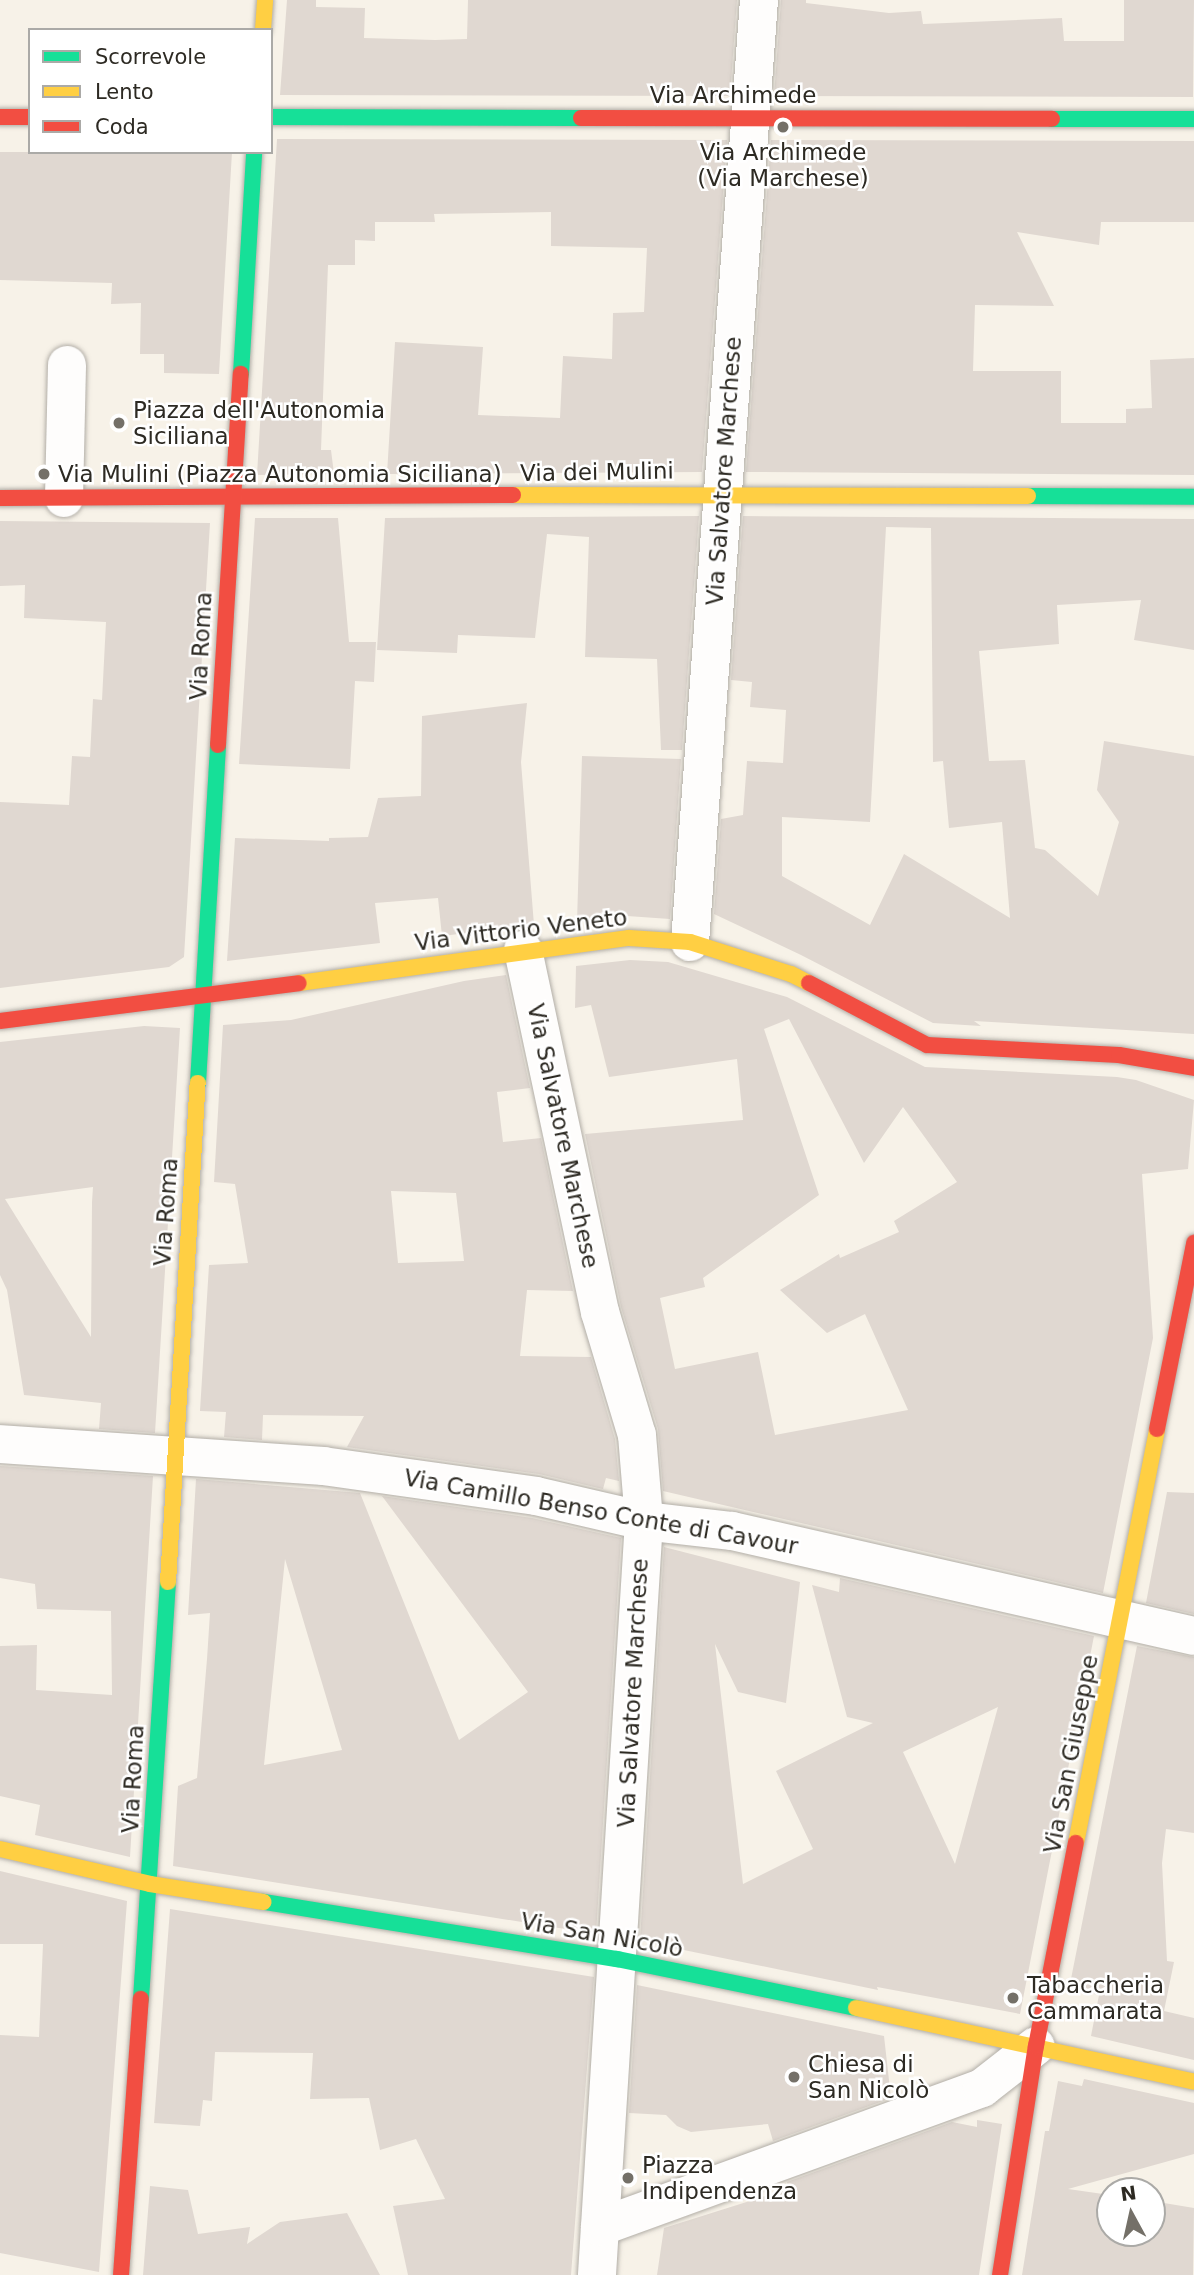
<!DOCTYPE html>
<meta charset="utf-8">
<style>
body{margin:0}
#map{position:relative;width:1194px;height:2275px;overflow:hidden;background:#f7f2e8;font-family:"DejaVu Sans",sans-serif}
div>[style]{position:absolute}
.building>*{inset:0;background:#e0d8d1}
.roads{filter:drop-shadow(0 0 2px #b2aea7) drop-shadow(0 0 2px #b2aea7)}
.street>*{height:38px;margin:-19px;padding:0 19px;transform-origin:19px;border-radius:19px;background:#fefdfc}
.fast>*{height:16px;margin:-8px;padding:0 8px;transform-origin:8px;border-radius:8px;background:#16e098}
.slow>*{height:16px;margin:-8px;padding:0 8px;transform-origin:8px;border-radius:8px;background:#ffcf43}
.jam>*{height:16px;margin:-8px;padding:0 8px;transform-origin:8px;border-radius:8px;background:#f24e42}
.dots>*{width:19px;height:19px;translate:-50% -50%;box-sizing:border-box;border:4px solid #fff;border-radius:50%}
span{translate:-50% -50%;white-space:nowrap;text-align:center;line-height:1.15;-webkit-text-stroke:5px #fff;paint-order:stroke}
.street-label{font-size:23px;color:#2d2a23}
.poi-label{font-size:23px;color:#2d2a23}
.left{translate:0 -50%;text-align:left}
.legend{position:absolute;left:28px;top:28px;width:245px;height:126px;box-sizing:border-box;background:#fff;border:2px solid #abaaa7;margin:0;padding:9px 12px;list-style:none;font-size:21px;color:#2d2a23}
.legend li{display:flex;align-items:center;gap:14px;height:35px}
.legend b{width:35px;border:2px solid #abaaa7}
.north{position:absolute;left:1096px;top:2177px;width:70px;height:70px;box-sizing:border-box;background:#fff;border:2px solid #abaaa7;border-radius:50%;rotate:352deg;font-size:19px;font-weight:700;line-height:28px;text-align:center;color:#2d2a23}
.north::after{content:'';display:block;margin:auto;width:24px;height:32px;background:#747068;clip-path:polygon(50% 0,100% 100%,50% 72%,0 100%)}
</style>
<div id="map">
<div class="building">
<div style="clip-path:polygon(287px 0,316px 0,316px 7px,365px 8px,364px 38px,435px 40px,467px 39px,468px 0,737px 0,730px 96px,280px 95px)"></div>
<div style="clip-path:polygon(781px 0,806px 0,806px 3px,889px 13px,921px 11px,923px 24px,1062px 18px,1064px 41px,1124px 41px,1124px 0,1194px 0,1193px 97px,774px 96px)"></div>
<div style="clip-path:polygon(277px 139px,727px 140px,702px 472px,387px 474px,395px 342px,483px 347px,478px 415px,560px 418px,563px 356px,612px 359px,613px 313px,644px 312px,647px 248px,551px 246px,551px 212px,434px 214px,435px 222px,375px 222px,375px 241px,355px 240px,355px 265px,328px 265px,321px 450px,331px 450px,334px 474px,257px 475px)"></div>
<div style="clip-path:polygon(771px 140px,1194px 141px,1194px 222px,1101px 222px,1099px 245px,1017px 232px,1054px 306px,975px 305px,973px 371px,1061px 371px,1061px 423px,1126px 423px,1126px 409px,1152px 408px,1150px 360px,1194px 358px,1194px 475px,746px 472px)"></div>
<div style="clip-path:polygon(0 152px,232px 152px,219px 374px,164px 373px,164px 354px,140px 354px,141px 303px,111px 304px,112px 283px,0 280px)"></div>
<div style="clip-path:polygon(699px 516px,682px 750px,661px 750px,657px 659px,585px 657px,589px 537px,547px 534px,535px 638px,458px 635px,457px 653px,377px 650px,385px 518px)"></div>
<div style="clip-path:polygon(evenodd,743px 516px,1194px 519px,1194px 650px,1134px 640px,1141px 600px,1057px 605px,1059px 644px,979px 651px,989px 761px,1025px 760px,1035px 848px,1045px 850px,1098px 896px,1119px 822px,1097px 790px,1104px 741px,1194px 756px,1194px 1034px,974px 1021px,981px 1026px,933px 1023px,801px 955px,714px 914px,721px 819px,743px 815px,747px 761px,783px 763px,786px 710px,750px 707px,752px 682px,731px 680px,743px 516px,886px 527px,931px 528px,933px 762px,943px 761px,949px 828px,1002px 822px,1010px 918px,904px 854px,870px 925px,782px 876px,782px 817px,870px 822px,886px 527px)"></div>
<div style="clip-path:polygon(255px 518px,338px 518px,349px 642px,376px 642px,374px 682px,355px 681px,350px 769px,239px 764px)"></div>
<div style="clip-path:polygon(0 521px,210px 523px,184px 957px,169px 967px,0 988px,0 802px,69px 805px,72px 756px,90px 757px,93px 699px,102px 700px,106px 622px,24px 618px,25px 585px,0 586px)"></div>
<div style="clip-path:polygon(527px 703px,521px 762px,534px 925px,442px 936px,438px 898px,375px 903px,380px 943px,227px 961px,235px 838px,329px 841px,329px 838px,368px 837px,378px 798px,421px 796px,422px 716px)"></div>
<div style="clip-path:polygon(582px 756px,681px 759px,670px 919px,627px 916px,577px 922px)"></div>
<div style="clip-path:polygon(evenodd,630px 960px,668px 962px,787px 997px,925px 1067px,1117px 1077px,1136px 1080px,1194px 1100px,1188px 1169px,1142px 1174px,1153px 1338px,1103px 1593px,663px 1491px,658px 1429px,621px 1307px,585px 1134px,743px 1120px,737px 1059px,609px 1077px,591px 1005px,575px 1008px,576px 966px,630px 960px,789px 1019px,864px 1163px,903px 1107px,957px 1182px,894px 1221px,899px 1232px,840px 1258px,839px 1254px,780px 1290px,827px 1333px,865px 1314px,908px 1410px,775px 1435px,758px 1352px,675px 1369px,660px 1298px,705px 1287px,703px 1278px,819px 1195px,764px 1029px,789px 1019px)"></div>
<div style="clip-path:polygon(evenodd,506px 975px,530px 1088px,497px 1092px,503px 1142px,541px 1138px,573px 1291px,527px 1290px,520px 1356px,591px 1357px,615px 1439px,619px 1481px,606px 1478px,603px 1489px,539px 1474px,347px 1447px,364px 1416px,263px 1415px,262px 1440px,224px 1437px,226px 1412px,200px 1411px,209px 1265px,248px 1263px,235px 1184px,214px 1182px,223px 1025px,291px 1020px,464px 981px,506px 975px,391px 1191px,456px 1193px,464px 1261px,398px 1263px,391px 1191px)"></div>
<div style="clip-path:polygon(evenodd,144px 1026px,180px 1028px,155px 1433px,99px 1429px,101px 1403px,24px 1395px,7px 1290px,0 1275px,0 1042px,144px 1026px,93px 1187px,92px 1202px,91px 1337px,5px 1199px,93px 1187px)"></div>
<div style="clip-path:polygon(0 1466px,153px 1476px,130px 1857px,35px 1835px,40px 1805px,0 1796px,0 1646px,37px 1645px,36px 1690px,112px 1695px,111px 1611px,37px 1609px,35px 1584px,0 1578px)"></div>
<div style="clip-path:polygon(evenodd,196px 1479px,360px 1493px,459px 1740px,528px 1692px,382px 1496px,532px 1518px,621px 1538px,596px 1934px,173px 1866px,178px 1786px,197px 1778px,207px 1659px,210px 1613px,188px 1615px,196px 1479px,285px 1559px,342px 1750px,264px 1765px,285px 1559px)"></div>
<div style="clip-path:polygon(1167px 1492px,1194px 1493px,1194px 1614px,1146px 1603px)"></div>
<div style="clip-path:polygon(evenodd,664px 1547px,800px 1582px,786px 1703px,738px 1692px,715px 1644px,743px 1884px,813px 1849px,776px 1771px,873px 1723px,847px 1717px,812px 1585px,839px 1592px,840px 1578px,1094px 1636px,1020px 2014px,904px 1992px,877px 1987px,878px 1990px,640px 1941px,664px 1547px,998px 1707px,955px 1864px,903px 1752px,998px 1707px)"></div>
<div style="clip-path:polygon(1137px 1646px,1194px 1657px,1194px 1833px,1166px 1829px,1162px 1863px,1167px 1961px,1174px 1962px,1164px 2011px,1194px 2018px,1194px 2060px,1091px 2036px,1099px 1995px,1069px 1989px)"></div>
<div style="clip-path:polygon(0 1871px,127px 1901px,99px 2272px,0 2253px,0 2035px,39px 2037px,43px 1944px,0 1944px)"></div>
<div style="clip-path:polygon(170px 1909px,594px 1977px,571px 2275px,408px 2275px,393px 2206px,445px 2199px,416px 2139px,380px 2150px,369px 2098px,310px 2099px,313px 2053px,215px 2052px,212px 2101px,203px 2100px,200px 2126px,154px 2123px)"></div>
<div style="clip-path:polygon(637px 1985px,884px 2036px,891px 2098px,773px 2141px,768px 2124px,691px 2132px,677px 2126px,666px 2115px,629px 2113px)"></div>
<div style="clip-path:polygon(1084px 2079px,1194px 2103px,1194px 2154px,1068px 2189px,1110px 2195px,1110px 2233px,1152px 2233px,1152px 2201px,1194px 2208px,1193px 2275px,1022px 2275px,1045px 2131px,1049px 2131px,1058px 2081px,1082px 2086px)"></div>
<div style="clip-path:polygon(977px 2120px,1002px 2124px,979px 2275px,657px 2275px,664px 2228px,775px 2193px,774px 2190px,788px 2186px,787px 2182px,952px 2122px,977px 2127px)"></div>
<div style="clip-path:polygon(150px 2186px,188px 2190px,198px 2234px,250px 2227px,247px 2244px,280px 2222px,347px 2213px,380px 2275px,143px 2275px)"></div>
</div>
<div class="roads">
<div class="street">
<div style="left:64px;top:498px;width:133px;rotate:-88.7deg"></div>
<div style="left:690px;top:942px;width:945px;rotate:-85.81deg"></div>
<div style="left:523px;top:950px;width:370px;rotate:78deg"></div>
<div style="left:600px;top:1312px;width:128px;rotate:73.3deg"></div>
<div style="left:637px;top:1435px;width:86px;rotate:85.3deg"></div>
<div style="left:644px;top:1521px;width:755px;rotate:93.57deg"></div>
<div style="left:0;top:1444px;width:324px;rotate:3.9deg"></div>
<div style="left:323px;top:1466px;width:215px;rotate:8deg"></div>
<div style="left:536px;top:1496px;width:111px;rotate:13deg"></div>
<div style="left:644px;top:1521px;width:89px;rotate:6.5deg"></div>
<div style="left:732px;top:1531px;width:474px;rotate:12.8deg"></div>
<div style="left:600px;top:2227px;width:407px;rotate:-20deg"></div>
<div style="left:982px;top:2088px;width:68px;rotate:-37.9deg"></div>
</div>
<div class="fast">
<div style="left:271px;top:117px;width:310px;rotate:0.2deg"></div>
<div style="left:1052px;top:119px;width:142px"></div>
<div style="left:241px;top:374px;width:222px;rotate:-86.6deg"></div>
<div style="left:1028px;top:496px;width:166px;rotate:0.3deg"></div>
<div style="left:198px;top:1083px;width:339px;rotate:-86.6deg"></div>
<div style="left:264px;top:1902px;width:358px;rotate:9.2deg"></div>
<div style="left:617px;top:1959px;width:244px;rotate:11.6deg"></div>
<div style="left:141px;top:1999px;width:418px;rotate:-86.3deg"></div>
</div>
<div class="slow">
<div style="left:263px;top:30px;width:30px;rotate:-86deg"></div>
<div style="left:513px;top:495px;width:515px;rotate:0.11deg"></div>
<div style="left:299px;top:983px;width:333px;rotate:-7.8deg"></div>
<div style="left:629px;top:938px;width:61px;rotate:3.8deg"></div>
<div style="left:690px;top:942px;width:106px;rotate:17.6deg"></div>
<div style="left:791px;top:974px;width:20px;rotate:27deg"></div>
<div style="left:168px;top:1582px;width:500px;rotate:-86.6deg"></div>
<div style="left:1076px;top:1843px;width:422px;rotate:-78.9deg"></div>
<div style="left:0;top:1849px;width:154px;rotate:13.1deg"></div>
<div style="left:150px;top:1884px;width:115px;rotate:9deg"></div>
<div style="left:856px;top:2008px;width:346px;rotate:12.3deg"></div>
</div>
<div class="jam">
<div style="left:0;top:117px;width:30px"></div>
<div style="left:581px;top:118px;width:471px;rotate:0.1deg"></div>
<div style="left:0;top:498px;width:513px;rotate:-0.34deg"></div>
<div style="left:218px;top:745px;width:372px;rotate:-86.5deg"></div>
<div style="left:809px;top:983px;width:133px;rotate:27.7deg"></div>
<div style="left:927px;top:1045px;width:192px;rotate:3deg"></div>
<div style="left:1119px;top:1055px;width:76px;rotate:9.8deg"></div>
<div style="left:0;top:1021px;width:301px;rotate:-7.2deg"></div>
<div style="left:1157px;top:1429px;width:190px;rotate:-78.7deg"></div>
<div style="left:121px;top:2275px;width:277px;rotate:-85.9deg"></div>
<div style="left:1000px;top:2275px;width:232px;rotate:-81.1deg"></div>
<div style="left:1036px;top:2046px;width:207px;rotate:-78.9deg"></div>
</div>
</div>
<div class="dots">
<div style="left:783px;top:127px;background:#747068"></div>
<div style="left:119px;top:423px;background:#747068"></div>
<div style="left:44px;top:474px;background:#747068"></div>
<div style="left:1013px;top:1998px;background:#747068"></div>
<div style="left:794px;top:2077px;background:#747068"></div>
<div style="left:628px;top:2178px;background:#747068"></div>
</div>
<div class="street-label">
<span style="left:733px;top:95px">Via Archimede</span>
<span style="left:724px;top:471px;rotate:-86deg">Via Salvatore Marchese</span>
<span style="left:597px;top:472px;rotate:-1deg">Via dei Mulini</span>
<span style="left:201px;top:646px;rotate:-87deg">Via Roma</span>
<span style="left:521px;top:930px;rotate:-7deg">Via Vittorio Veneto</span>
<span style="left:563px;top:1136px;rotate:78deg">Via Salvatore Marchese</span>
<span style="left:166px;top:1212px;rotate:-86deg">Via Roma</span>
<span style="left:601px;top:1512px;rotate:10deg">Via Camillo Benso Conte di Cavour</span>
<span style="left:633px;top:1693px;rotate:-87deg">Via Salvatore Marchese</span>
<span style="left:1071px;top:1754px;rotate:-79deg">Via San Giuseppe</span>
<span style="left:133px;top:1779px;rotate:-87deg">Via Roma</span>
<span style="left:602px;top:1935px;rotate:10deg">Via San Nicolò</span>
</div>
<div class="poi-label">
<span style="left:783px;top:165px">Via Archimede<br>(Via Marchese)</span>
<span class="left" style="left:133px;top:423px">Piazza dell'Autonomia<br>Siciliana</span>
<span class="left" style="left:58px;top:474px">Via Mulini (Piazza Autonomia Siciliana)</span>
<span class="left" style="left:1027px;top:1998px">Tabaccheria<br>Cammarata</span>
<span class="left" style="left:808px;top:2077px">Chiesa di<br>San Nicolò</span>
<span class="left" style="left:642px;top:2178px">Piazza<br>Indipendenza</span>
</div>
<ul class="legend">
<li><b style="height:9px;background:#16e098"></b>Scorrevole</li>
<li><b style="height:9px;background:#ffcf43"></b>Lento</li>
<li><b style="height:9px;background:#f24e42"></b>Coda</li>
</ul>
<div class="north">N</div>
</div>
